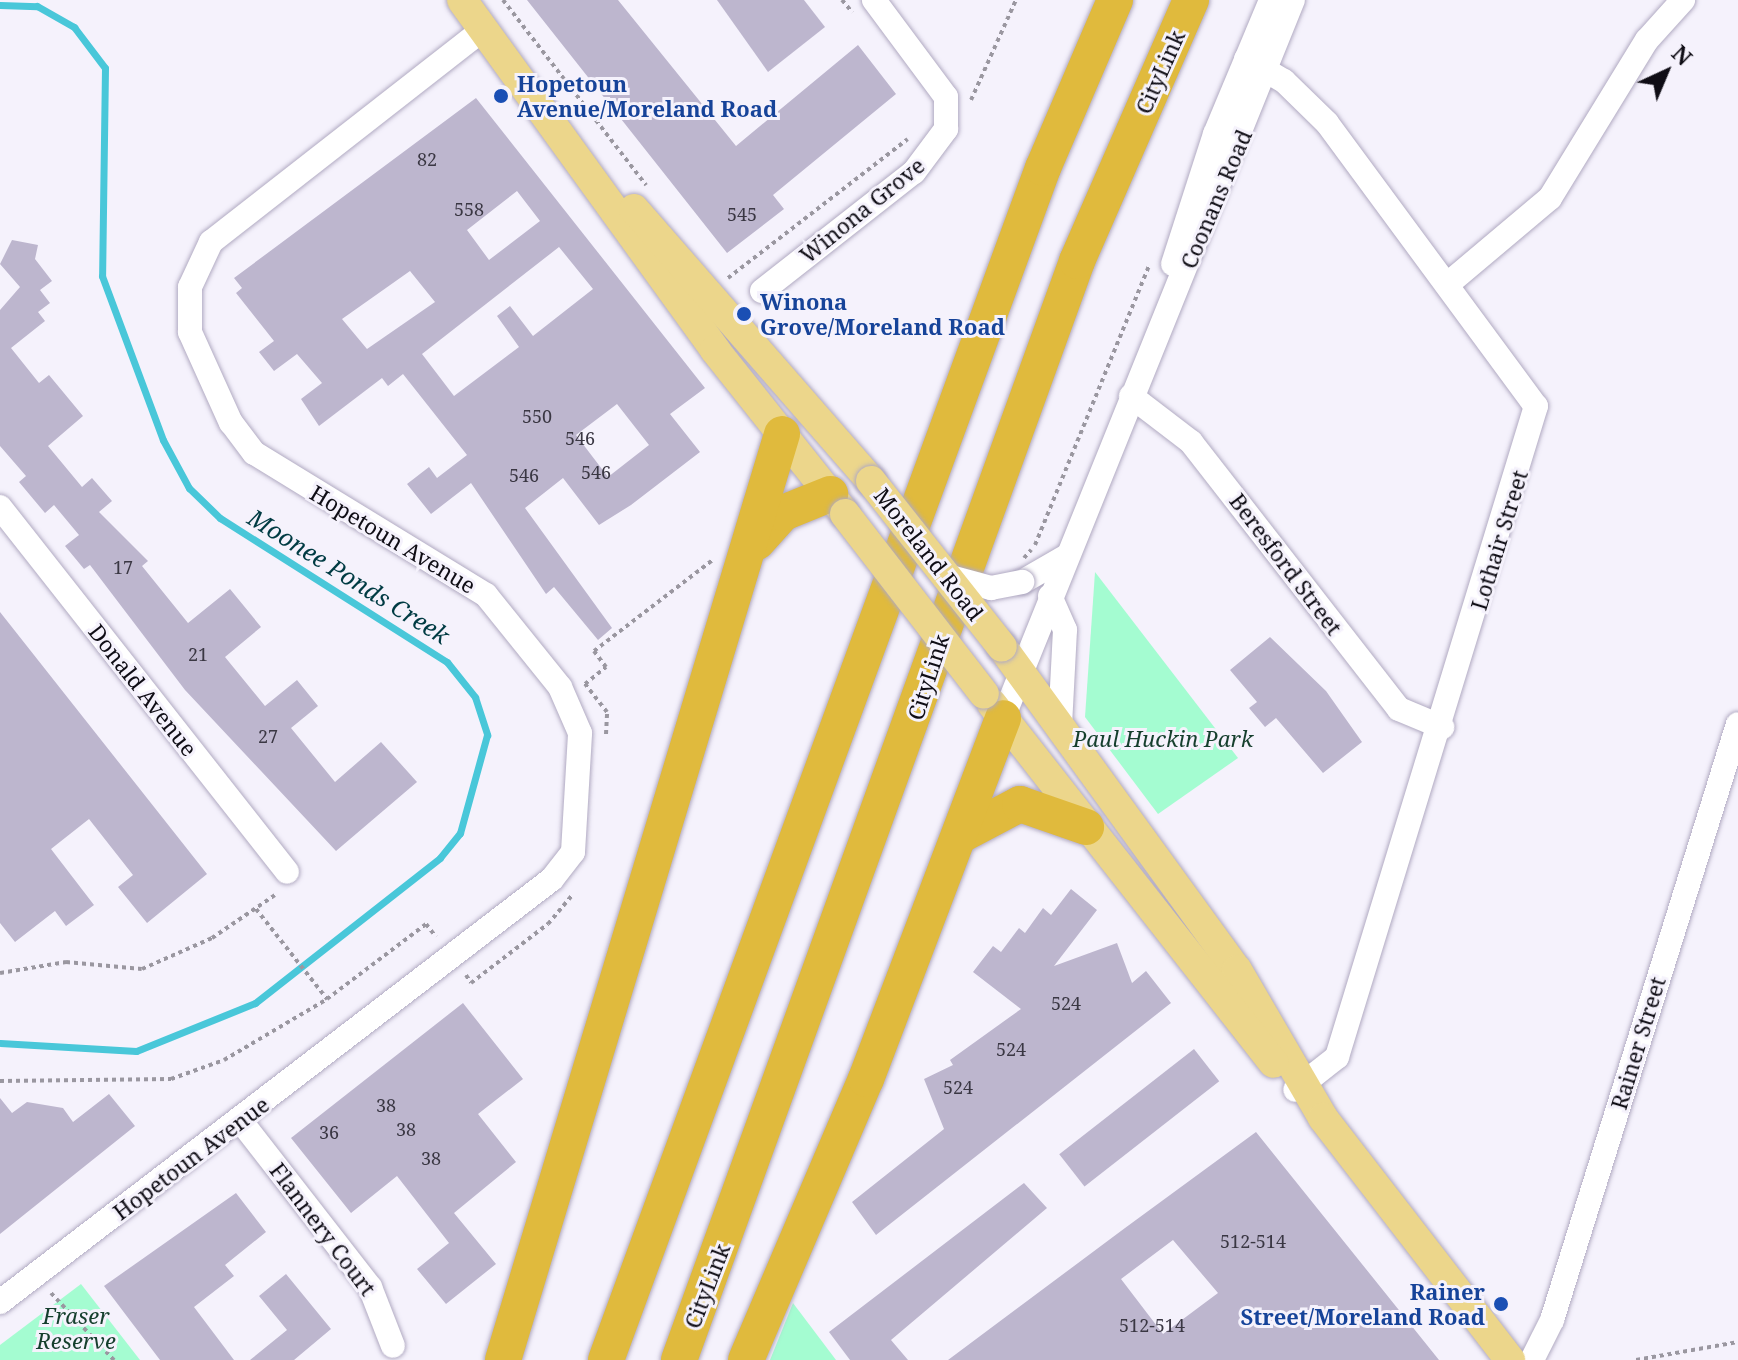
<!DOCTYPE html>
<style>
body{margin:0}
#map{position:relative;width:1738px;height:1360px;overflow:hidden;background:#f5f2fc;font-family:"Noto Serif",serif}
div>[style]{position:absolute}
.green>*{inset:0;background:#a4fcd1}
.stream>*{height:7px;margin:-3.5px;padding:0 3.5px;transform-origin:3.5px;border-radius:3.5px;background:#49c7d9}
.building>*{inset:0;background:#bdb6ce;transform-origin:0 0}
.path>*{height:4px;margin-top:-2px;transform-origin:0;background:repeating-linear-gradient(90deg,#9a97a0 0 4px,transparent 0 8px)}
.roads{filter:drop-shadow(0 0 2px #b1aac2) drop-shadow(0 0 2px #b1aac2)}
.minor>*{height:24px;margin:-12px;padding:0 12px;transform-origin:12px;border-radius:12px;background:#fff}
.major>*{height:30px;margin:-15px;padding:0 15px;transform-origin:15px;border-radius:15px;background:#ecd68b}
.highway>*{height:36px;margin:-18px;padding:0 18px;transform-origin:18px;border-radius:18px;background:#e0ba3d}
.path-bridge>*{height:4px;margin-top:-2px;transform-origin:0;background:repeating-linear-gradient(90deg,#9a97a0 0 4px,transparent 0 8px)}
.bridges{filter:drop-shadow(0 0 2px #b1aac2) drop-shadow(0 0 2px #b1aac2)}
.minor-bridge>*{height:24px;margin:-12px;padding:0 12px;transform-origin:12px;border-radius:12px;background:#fff}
.major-bridge>*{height:30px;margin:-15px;padding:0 15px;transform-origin:15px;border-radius:15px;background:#ecd68b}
.dots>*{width:22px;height:22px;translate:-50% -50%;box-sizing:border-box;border:4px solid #f5f2fc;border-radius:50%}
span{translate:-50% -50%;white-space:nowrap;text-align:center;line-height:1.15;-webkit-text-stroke:6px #f5f2fc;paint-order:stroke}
.number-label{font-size:18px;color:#3a3743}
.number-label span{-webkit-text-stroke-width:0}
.street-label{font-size:22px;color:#0f0d15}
.transit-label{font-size:22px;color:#164399;font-weight:700}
.left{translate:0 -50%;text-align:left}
.right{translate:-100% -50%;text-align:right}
.park-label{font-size:22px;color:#153f2d;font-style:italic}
.water-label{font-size:24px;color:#003b43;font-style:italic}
.north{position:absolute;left:1626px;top:32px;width:80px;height:80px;-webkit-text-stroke:6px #f5f2fc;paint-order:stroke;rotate:44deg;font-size:22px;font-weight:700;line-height:32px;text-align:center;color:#0f0d15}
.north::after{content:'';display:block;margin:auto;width:28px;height:36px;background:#0f0d15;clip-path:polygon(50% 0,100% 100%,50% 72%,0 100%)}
</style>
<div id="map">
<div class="green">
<div style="clip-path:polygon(1095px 572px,1238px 758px,1158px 814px,1085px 717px)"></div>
<div style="clip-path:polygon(81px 1284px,140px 1360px,0 1360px,0 1345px)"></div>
<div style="clip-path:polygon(793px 1303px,836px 1360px,770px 1360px)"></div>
</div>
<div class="stream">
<div style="left:0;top:5px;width:37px;rotate:2deg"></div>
<div style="left:37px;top:6px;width:43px;rotate:29.6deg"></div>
<div style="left:74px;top:27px;width:51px;rotate:52.9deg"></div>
<div style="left:105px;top:68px;width:208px;rotate:90.8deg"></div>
<div style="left:102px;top:276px;width:175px;rotate:69.6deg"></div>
<div style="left:163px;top:440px;width:55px;rotate:61.6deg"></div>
<div style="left:189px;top:488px;width:43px;rotate:44.1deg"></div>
<div style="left:220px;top:518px;width:269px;rotate:32.4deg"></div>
<div style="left:447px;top:662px;width:45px;rotate:51.3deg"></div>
<div style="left:475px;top:697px;width:40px;rotate:72deg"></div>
<div style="left:487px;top:735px;width:102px;rotate:105.4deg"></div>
<div style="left:460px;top:833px;width:32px;rotate:129deg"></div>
<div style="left:440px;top:858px;width:235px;rotate:141.9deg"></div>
<div style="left:255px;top:1003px;width:128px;rotate:158deg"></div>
<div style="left:136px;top:1051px;width:136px;rotate:-176.6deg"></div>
</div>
<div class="building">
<div style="clip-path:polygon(527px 0,618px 0,736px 146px,858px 45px,896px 94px,773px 195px,784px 209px,727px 253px)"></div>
<div style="clip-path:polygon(717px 0,804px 0,825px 27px,768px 72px)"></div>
<div style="clip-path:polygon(evenodd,476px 98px,705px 388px,670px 414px,700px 452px,631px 505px,599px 525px,563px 478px,525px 508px,612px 628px,598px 640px,554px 587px,546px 594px,471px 483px,431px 514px,407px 484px,429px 467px,437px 478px,467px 455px,403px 374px,388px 386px,382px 378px,319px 426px,301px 399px,322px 383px,297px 354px,274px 371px,259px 352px,274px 341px,236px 293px,242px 288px,234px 278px,476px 98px,517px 191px,540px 221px,489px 260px,467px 230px,517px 191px,476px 98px,559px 247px,593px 289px,533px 336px,510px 306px,497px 316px,519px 347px,454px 396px,422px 354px,559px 247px,476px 98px,410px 271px,435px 302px,367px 349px,342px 319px,410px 271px,476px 98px,617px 404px,649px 445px,608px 477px,576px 435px,617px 404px)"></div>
<div style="clip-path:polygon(12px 240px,38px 245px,35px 259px,52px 281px,40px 290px,50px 303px,38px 312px,45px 321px,11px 348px,39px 383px,49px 375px,83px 416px,48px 446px,82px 487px,92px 478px,112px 501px,99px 512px,148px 561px,142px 566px,188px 623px,230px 589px,261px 627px,225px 657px,265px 706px,297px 680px,318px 706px,291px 728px,335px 782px,381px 742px,417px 782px,336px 851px,185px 690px,90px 565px,84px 569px,65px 546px,79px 535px,54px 505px,45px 513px,19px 482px,26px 476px,0 446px,0 310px,20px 287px,0 264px)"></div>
<div style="clip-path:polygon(0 612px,207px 874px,147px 923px,118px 887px,133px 875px,89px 819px,51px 849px,94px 905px,66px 926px,55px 911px,15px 942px,0 923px)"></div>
<div style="clip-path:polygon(1270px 637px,1326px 691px,1362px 742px,1323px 773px,1276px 718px,1265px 727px,1249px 708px,1257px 702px,1230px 670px)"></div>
<div style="clip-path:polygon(1071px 889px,1097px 910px,1054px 966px,1117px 943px,1132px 983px,1146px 971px,1171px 1003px,876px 1235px,852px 1202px,944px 1129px,924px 1079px,953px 1065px,950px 1060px,1021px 1009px,973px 972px,993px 946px,1001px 952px,1019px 928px,1025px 933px,1043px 908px,1051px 915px)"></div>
<div style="clip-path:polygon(463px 1003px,523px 1079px,478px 1114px,516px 1162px,454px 1213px,496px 1264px,446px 1304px,417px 1269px,449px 1243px,397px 1176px,351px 1213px,291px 1138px)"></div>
<div style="left:1194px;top:1049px;width:41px;height:171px;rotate:52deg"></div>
<div style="clip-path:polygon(109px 1094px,135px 1126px,0 1234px,0 1098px,12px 1113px,27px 1102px,63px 1108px,73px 1122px)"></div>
<div style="clip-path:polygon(evenodd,1256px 1132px,1439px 1360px,948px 1360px,1125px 1228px,1256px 1132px,1173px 1240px,1218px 1293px,1163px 1334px,1121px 1279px,1173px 1240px)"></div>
<div style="clip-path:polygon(1024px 1183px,1047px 1208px,891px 1340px,908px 1360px,850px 1360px,829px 1332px)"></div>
<div style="clip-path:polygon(236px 1193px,266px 1232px,225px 1265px,234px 1276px,194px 1307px,234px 1360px,160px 1360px,104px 1286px)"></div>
<div style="clip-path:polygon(286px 1274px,331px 1329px,294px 1360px,250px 1360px,287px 1330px,259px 1296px)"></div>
</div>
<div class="path">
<div style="left:503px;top:0;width:234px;rotate:52.3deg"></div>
<div style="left:842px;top:0;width:16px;rotate:50deg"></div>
<div style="left:971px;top:100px;width:110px;rotate:-65.8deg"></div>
<div style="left:728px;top:278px;width:227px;rotate:-37.7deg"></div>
<div style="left:1035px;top:545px;width:302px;rotate:-67.8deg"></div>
<div style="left:606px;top:734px;width:22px;rotate:-87deg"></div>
<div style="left:607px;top:712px;width:36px;rotate:-128deg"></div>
<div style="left:585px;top:684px;width:27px;rotate:-39deg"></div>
<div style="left:606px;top:667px;width:20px;rotate:-127deg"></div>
<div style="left:594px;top:651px;width:151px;rotate:-37.5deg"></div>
<div style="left:256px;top:909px;width:115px;rotate:51.7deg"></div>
<div style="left:327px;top:999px;width:124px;rotate:-37.1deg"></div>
<div style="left:426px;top:924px;width:16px;rotate:52deg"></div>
<div style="left:0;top:973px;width:67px;rotate:-9.5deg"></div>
<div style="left:66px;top:962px;width:76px;rotate:5.3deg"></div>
<div style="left:142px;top:969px;width:77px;rotate:-23.9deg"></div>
<div style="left:212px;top:938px;width:76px;rotate:-34.3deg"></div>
<div style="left:466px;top:975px;width:9px;rotate:58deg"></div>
<div style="left:471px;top:983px;width:97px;rotate:-37.5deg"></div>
<div style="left:548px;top:924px;width:38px;rotate:-50deg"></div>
<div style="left:0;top:1081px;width:171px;rotate:-0.7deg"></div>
<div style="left:171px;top:1079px;width:56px;rotate:-19.7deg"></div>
<div style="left:224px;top:1060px;width:120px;rotate:-30.6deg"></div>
<div style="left:51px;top:1293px;width:92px;rotate:46.8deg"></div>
<div style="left:1636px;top:1360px;width:104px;rotate:-10deg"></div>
</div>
<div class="roads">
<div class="minor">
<div style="left:1246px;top:59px;width:44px;rotate:30.1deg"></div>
<div style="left:1284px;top:81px;width:60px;rotate:44.3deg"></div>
<div style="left:1327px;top:123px;width:352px;rotate:53.6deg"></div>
<div style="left:1536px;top:406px;width:681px;rotate:107deg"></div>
<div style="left:1337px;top:1057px;width:53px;rotate:141.8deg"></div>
<div style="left:1173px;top:264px;width:137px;rotate:-72.1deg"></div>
<div style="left:1215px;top:134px;width:145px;rotate:-67.3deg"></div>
<div style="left:1449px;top:283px;width:132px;rotate:-40.1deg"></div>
<div style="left:1550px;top:198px;width:185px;rotate:-58.5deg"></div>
<div style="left:1647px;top:40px;width:54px;rotate:-48deg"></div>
<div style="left:762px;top:291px;width:193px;rotate:-38.1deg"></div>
<div style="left:914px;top:172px;width:54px;rotate:-53.3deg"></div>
<div style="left:946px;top:129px;width:32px;rotate:-90deg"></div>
<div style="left:946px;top:97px;width:121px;rotate:-126.6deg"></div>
<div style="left:1131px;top:396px;width:76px;rotate:37.5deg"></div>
<div style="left:1191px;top:442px;width:338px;rotate:52.1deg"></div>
<div style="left:1399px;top:709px;width:47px;rotate:22.7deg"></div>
<div style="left:0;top:507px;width:464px;rotate:51.8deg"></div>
<div style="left:1022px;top:582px;width:52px;rotate:-30deg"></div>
<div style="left:1050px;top:596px;width:37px;rotate:66deg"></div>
<div style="left:1065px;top:630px;width:96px;rotate:93deg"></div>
<div style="left:1003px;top:718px;width:774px;rotate:-68.01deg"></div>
<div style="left:240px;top:1120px;width:212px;rotate:52.1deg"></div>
<div style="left:370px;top:1287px;width:63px;rotate:68.7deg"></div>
<div style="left:0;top:1302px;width:695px;rotate:-37.46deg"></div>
<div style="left:552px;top:879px;width:34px;rotate:-52deg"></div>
<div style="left:573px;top:852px;width:119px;rotate:-86.6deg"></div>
<div style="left:580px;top:733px;width:50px;rotate:-113.5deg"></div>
<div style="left:560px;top:687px;width:118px;rotate:-128.8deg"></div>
<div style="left:486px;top:595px;width:272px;rotate:-148.5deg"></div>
<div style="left:254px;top:453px;width:38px;rotate:-127deg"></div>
<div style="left:231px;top:423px;width:100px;rotate:-114.3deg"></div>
<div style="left:190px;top:332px;width:45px;rotate:-90deg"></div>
<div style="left:190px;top:287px;width:50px;rotate:-65deg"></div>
<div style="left:211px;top:242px;width:346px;rotate:-38deg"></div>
<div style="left:1532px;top:1360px;width:45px;rotate:-63.4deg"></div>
<div style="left:1552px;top:1320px;width:624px;rotate:-72.67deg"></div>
</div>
<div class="major">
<div style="left:462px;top:0;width:432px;rotate:54.1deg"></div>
<div style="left:715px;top:350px;width:206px;rotate:51.5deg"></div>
<div style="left:634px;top:209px;width:361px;rotate:48.9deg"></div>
<div style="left:1002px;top:647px;width:399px;rotate:54deg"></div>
<div style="left:1237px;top:970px;width:171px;rotate:59.8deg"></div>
<div style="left:1323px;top:1118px;width:306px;rotate:52.3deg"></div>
<div style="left:992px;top:704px;width:456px;rotate:51.9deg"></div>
</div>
<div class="highway">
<div style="left:757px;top:542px;width:39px;rotate:-48deg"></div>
<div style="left:783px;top:513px;width:51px;rotate:-22deg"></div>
<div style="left:959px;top:836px;width:69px;rotate:-27.7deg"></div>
<div style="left:1020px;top:804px;width:70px;rotate:19.2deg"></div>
<div style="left:503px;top:1360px;width:967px;rotate:-73.23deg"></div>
<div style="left:606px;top:1360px;width:1270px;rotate:-69.87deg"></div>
<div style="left:1043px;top:168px;width:183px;rotate:-66.8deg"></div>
<div style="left:679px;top:1360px;width:1169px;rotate:-70.09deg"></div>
<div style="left:1077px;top:261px;width:285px;rotate:-66.4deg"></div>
<div style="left:746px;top:1360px;width:306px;rotate:-66.9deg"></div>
<div style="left:866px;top:1079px;width:386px;rotate:-69.2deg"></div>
</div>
</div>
<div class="path-bridge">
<div style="left:1024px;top:558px;width:11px;rotate:-49deg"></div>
</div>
<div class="bridges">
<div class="minor-bridge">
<div style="left:947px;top:576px;width:46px;rotate:15.3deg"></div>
<div style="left:991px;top:588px;width:32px;rotate:-11deg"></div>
</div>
<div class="major-bridge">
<div style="left:871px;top:481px;width:211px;rotate:51.7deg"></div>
<div style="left:845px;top:514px;width:227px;rotate:52.3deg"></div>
</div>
</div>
<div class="dots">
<div style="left:501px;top:96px;background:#1a4fb4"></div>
<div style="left:744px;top:314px;background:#1a4fb4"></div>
<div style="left:1501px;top:1304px;background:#1a4fb4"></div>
</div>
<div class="number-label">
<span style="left:427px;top:159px">82</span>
<span style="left:469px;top:209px">558</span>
<span style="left:742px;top:214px">545</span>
<span style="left:537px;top:416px">550</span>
<span style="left:580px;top:438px">546</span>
<span style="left:596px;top:472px">546</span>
<span style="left:524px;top:475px">546</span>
<span style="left:123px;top:567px">17</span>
<span style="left:198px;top:654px">21</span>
<span style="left:268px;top:736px">27</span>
<span style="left:1066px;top:1003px">524</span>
<span style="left:1011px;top:1049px">524</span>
<span style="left:958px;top:1087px">524</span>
<span style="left:386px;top:1105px">38</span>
<span style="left:406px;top:1129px">38</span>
<span style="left:329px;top:1132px">36</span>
<span style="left:431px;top:1158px">38</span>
<span style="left:1253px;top:1241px">512-514</span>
<span style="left:1152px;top:1325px">512-514</span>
</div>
<div class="street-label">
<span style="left:1160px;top:72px;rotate:-66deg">CityLink</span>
<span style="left:1216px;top:199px;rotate:-67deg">Coonans Road</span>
<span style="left:862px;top:210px;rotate:-39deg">Winona Grove</span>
<span style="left:393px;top:539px;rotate:31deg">Hopetoun Avenue</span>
<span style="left:1499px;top:540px;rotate:-73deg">Lothair Street</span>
<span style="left:929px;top:554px;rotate:52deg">Moreland Road</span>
<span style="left:1286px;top:564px;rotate:53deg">Beresford Street</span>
<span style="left:928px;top:677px;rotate:-72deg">CityLink</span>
<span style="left:143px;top:690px;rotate:52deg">Donald Avenue</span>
<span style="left:1638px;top:1043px;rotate:-73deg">Rainer Street</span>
<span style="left:191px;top:1158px;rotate:-37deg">Hopetoun Avenue</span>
<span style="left:323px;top:1229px;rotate:53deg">Flannery Court</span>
<span style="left:707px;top:1286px;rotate:-69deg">CityLink</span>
</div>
<div class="transit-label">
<span class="left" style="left:517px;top:96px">Hopetoun<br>Avenue/Moreland Road</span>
<span class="left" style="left:760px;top:314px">Winona<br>Grove/Moreland Road</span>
<span class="right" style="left:1485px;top:1304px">Rainer<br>Street/Moreland Road</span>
</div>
<div class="park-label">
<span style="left:1163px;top:739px">Paul Huckin Park</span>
<span style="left:76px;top:1328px">Fraser<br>Reserve</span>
</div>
<div class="water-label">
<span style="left:349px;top:576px;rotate:32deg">Moonee Ponds Creek</span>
</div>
<div class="north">N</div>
</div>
